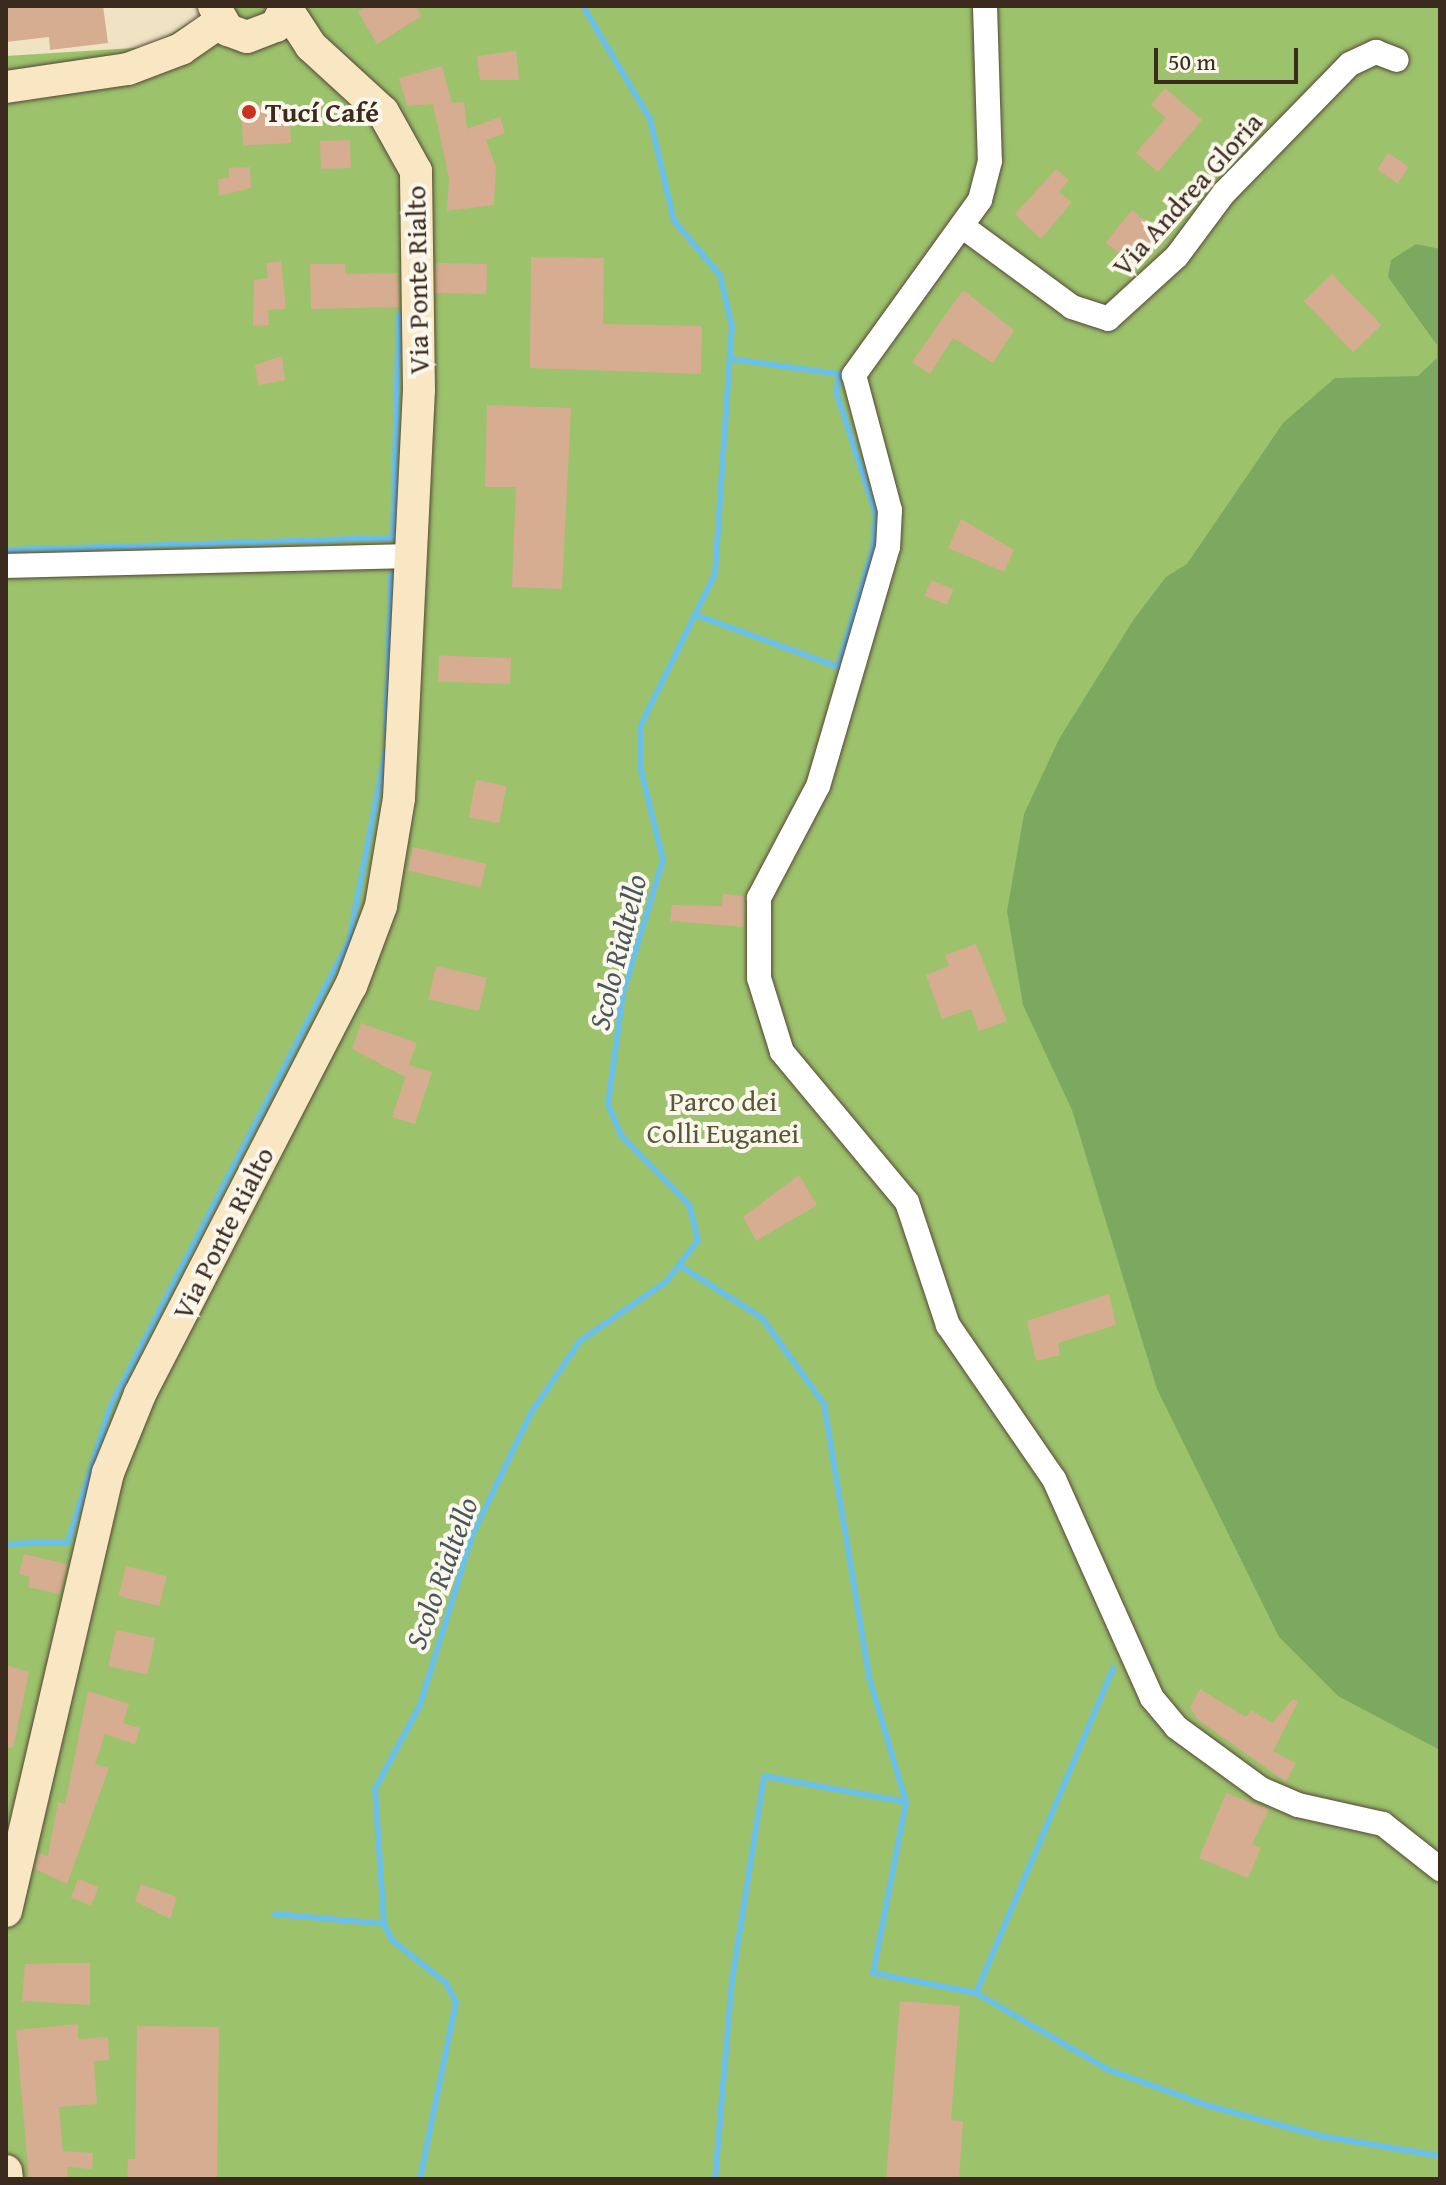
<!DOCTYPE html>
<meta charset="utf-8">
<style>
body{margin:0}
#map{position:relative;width:1446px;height:2185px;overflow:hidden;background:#efe3c4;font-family:"Gentium Book Plus",serif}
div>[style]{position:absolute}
.green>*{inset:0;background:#9cc26c}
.forest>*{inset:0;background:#7da860}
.stream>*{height:6px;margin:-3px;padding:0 3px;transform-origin:3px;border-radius:3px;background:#6bc0e8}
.building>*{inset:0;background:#d6ad90;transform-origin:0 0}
.roads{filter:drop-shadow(0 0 2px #564637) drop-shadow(0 0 2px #564637)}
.street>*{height:24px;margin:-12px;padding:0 12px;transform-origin:12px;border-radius:12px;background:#fff}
.secondary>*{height:32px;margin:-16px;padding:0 16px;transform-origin:16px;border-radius:16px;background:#f9e7c3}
.dots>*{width:22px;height:22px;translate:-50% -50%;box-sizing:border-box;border:4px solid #fbf7ec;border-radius:50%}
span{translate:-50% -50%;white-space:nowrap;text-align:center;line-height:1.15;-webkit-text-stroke:8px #fbf7ec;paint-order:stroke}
.poi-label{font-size:28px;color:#3b2a1e;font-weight:700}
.left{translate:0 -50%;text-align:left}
.street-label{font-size:28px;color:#3b2a1e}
.park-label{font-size:28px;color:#585835}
.water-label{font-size:30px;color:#49575b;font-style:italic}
.frame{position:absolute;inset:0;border:8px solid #3b2a1e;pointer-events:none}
.scale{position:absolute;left:1154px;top:48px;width:144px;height:36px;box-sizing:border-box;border:4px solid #3b2a1e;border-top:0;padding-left:10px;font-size:24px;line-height:28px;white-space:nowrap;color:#3b2a1e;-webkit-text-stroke:6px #fbf7ec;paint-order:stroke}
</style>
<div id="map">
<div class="green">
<div style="clip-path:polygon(218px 6px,1440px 6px,1440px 2179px,6px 2179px,6px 56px,149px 47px)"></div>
</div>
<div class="forest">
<div style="clip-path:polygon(1416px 244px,1440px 249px,1440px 1750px,1338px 1696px,1279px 1637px,1157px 1389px,1072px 1110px,1023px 1005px,1007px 911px,1024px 814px,1059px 739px,1134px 619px,1166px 577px,1187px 564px,1283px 423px,1335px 378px,1418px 376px,1437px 358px,1437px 345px,1388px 277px,1391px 260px)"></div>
</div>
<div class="stream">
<div style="left:6px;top:550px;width:387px;rotate:-1.8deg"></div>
<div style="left:393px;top:538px;width:223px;rotate:-88.5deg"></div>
<div style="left:696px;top:615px;width:151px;rotate:20.1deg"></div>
<div style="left:838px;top:667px;width:124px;rotate:-73.6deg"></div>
<div style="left:873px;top:548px;width:33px;rotate:-85deg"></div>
<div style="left:876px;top:515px;width:127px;rotate:-107.9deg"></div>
<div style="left:837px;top:394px;width:20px;rotate:-87deg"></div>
<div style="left:838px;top:374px;width:107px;rotate:-171.9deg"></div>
<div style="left:386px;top:737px;width:162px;rotate:-88.2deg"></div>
<div style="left:682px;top:1267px;width:95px;rotate:32.5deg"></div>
<div style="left:762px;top:1318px;width:106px;rotate:54.2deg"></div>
<div style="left:824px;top:1404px;width:277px;rotate:80.6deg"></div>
<div style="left:869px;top:1677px;width:130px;rotate:73.5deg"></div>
<div style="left:906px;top:1802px;width:174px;rotate:100.9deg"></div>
<div style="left:873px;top:1973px;width:105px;rotate:11deg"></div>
<div style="left:976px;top:1993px;width:154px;rotate:30.1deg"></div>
<div style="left:1109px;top:2070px;width:103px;rotate:19.8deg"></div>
<div style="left:1206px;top:2105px;width:119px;rotate:15.1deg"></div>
<div style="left:1321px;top:2136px;width:121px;rotate:9.5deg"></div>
<div style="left:6px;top:1544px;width:62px;rotate:-1.8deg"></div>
<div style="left:68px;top:1542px;width:141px;rotate:-72.7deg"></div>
<div style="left:110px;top:1407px;width:524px;rotate:-62.85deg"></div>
<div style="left:349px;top:941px;width:197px;rotate:-79.1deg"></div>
<div style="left:275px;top:1914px;width:109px;rotate:5.2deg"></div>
<div style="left:976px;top:1993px;width:353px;rotate:-67.1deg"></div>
<div style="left:420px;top:2179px;width:181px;rotate:-78.5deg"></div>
<div style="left:456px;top:2002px;width:21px;rotate:-118deg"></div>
<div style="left:446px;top:1983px;width:69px;rotate:-141.5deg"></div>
<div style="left:392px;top:1940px;width:18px;rotate:-117deg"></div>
<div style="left:384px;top:1924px;width:135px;rotate:-93.8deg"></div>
<div style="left:375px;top:1789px;width:95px;rotate:-61.8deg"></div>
<div style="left:420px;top:1705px;width:177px;rotate:-72.9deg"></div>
<div style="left:472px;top:1536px;width:136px;rotate:-64.4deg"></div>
<div style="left:531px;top:1413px;width:87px;rotate:-55.8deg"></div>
<div style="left:580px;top:1341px;width:104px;rotate:-34.5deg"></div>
<div style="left:666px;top:1282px;width:53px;rotate:-52.7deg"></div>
<div style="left:698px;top:1240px;width:36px;rotate:-104deg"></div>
<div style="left:689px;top:1205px;width:98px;rotate:-134.2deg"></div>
<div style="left:621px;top:1135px;width:34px;rotate:-113deg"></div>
<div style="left:608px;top:1104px;width:112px;rotate:-82.3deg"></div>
<div style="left:623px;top:993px;width:139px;rotate:-73.3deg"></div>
<div style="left:663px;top:860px;width:97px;rotate:-103.7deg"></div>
<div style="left:640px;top:766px;width:39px;rotate:-90deg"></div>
<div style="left:640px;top:727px;width:170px;rotate:-63.9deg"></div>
<div style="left:715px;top:574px;width:248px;rotate:-86.1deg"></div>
<div style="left:732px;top:327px;width:53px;rotate:-103deg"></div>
<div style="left:720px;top:275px;width:71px;rotate:-130.4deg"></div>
<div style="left:674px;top:221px;width:105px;rotate:-103.2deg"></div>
<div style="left:650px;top:119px;width:131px;rotate:-120.7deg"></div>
<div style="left:715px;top:2179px;width:199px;rotate:-85.1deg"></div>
<div style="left:732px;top:1981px;width:207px;rotate:-81.1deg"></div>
<div style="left:764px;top:1776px;width:144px;rotate:10.4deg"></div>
</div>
<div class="building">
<div style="clip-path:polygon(6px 6px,103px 6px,108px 43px,50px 50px,49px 37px,6px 42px)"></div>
<div style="clip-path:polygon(367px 6px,416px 6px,422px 16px,377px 44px,358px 12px)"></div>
<div style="clip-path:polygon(516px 51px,519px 80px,480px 80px,477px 56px)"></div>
<div style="clip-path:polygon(442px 66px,452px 103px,464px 102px,467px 129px,500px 117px,505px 133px,486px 140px,496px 167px,494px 205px,447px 211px,449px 178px,433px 104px,407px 106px,399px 78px)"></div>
<div style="clip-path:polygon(1165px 88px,1202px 120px,1158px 172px,1136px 153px,1166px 118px,1151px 105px)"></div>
<div style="left:289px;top:104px;width:39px;height:48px;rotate:87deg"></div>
<div style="left:350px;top:140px;width:28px;height:30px;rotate:88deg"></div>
<div style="left:1388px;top:153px;width:25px;height:20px;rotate:34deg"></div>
<div style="clip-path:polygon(250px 167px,251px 188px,219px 196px,218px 179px,229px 178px,229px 168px)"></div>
<div style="clip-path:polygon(1056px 169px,1069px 180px,1059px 192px,1072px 202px,1041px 239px,1015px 214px)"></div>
<div style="left:1132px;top:210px;width:35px;height:42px;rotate:39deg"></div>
<div style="clip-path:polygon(531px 257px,604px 258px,603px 324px,702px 326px,701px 374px,530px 368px)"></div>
<div style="clip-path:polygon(281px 261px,286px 309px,268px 310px,269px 325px,253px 326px,254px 280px,268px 278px,266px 263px)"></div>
<div style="left:436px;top:263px;width:51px;height:30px;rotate:1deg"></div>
<div style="clip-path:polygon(310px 264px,345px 264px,345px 274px,398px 273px,399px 307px,311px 309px)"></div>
<div style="left:1332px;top:274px;width:71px;height:39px;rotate:46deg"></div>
<div style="clip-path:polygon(963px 290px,1014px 330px,993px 363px,953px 338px,930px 374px,912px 362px)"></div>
<div style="clip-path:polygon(282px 356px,285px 380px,258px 385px,255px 365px)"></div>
<div style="clip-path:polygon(487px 405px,571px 408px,562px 589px,512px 587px,516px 487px,485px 487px)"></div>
<div style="clip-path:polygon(961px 519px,1014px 550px,1004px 572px,948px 548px)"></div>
<div style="left:931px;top:580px;width:24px;height:17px;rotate:22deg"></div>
<div style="left:511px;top:658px;width:26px;height:72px;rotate:92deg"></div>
<div style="left:476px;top:780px;width:31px;height:38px;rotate:11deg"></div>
<div style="left:413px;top:847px;width:75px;height:24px;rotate:13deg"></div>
<div style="clip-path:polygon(723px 894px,744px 896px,744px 927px,670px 921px,672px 905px,722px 906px)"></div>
<div style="clip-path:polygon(976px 944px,1007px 1021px,979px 1031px,971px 1009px,942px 1019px,926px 975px,949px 966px,945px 955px)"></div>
<div style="left:436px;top:966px;width:52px;height:34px;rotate:13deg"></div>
<div style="clip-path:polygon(361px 1023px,417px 1043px,409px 1065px,432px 1072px,415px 1124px,392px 1117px,408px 1069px,405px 1077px,352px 1049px)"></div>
<div style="clip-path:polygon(799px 1175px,817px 1205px,756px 1241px,743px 1217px)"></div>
<div style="clip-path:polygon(1109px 1294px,1116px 1325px,1058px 1343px,1060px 1355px,1036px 1361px,1027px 1321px)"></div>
<div style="clip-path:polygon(24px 1554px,67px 1564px,60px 1594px,28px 1587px,30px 1577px,19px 1574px)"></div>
<div style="left:126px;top:1566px;width:42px;height:31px;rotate:14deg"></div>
<div style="left:116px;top:1630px;width:40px;height:37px;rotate:12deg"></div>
<div style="clip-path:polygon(6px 1665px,29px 1672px,13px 1748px,6px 1747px)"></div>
<div style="clip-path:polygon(1200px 1689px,1246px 1717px,1251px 1710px,1272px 1723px,1293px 1699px,1298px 1702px,1273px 1751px,1296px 1763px,1286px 1782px,1197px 1719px,1190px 1707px)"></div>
<div style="clip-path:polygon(88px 1691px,129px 1704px,123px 1723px,140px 1728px,135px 1744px,105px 1734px,95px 1764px,109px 1768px,67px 1884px,35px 1869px,39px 1853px,48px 1856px,58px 1802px,65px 1804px)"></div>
<div style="clip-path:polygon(1226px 1793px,1269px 1809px,1252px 1844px,1261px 1848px,1248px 1878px,1199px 1858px)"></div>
<div style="left:78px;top:1879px;width:22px;height:20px;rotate:21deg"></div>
<div style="clip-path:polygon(141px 1884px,177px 1897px,170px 1919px,135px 1901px)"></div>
<div style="clip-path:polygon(63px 1963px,90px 1963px,90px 2005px,22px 2001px,25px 1964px)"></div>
<div style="clip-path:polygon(900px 2001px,960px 2006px,951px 2120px,963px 2121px,959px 2179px,886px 2179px)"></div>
<div style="clip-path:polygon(78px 2024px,78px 2039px,108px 2037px,109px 2060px,94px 2061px,97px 2104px,59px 2107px,63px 2151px,93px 2153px,92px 2169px,67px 2167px,68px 2179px,29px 2179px,16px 2030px)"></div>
<div style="clip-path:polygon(137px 2026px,219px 2027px,217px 2179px,127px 2179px,128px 2159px,135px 2159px)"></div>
</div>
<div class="roads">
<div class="street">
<div style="left:985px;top:6px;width:155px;rotate:88.2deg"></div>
<div style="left:990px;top:161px;width:40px;rotate:104.4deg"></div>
<div style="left:980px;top:200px;width:216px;rotate:125.8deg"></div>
<div style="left:854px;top:375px;width:140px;rotate:75.1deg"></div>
<div style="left:890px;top:510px;width:37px;rotate:93deg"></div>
<div style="left:888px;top:547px;width:249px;rotate:106.3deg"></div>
<div style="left:818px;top:786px;width:127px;rotate:117.8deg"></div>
<div style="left:759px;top:898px;width:80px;rotate:90deg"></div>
<div style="left:759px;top:978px;width:77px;rotate:72.7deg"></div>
<div style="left:782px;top:1052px;width:195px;rotate:50.2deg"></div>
<div style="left:907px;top:1202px;width:130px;rotate:71.6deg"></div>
<div style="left:948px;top:1325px;width:187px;rotate:55.5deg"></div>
<div style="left:1054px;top:1479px;width:240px;rotate:65.9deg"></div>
<div style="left:1152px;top:1698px;width:38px;rotate:50deg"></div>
<div style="left:1176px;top:1727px;width:105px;rotate:36.1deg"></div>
<div style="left:1261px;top:1789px;width:40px;rotate:23.4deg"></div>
<div style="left:1298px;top:1805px;width:87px;rotate:12.6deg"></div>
<div style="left:1383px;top:1824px;width:73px;rotate:38.3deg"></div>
<div style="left:966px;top:229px;width:132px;rotate:36.3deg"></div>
<div style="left:1072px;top:307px;width:38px;rotate:18deg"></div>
<div style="left:1108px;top:319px;width:93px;rotate:-42.4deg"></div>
<div style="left:1177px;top:256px;width:79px;rotate:-53.3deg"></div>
<div style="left:1224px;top:193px;width:180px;rotate:-45.7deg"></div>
<div style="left:1350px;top:64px;width:29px;rotate:-25deg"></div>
<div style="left:1376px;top:52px;width:22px;rotate:21deg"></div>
<div style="left:6px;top:566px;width:404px;rotate:-1.4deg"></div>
</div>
<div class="secondary">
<div style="left:214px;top:6px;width:28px;rotate:60deg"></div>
<div style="left:228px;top:30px;width:20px;rotate:20deg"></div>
<div style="left:247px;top:37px;width:31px;rotate:-21deg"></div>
<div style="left:276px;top:26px;width:22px;rotate:-63deg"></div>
<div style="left:6px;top:87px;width:123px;rotate:-8.4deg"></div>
<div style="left:128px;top:69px;width:57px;rotate:-20.7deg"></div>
<div style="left:181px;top:49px;width:47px;rotate:-34.7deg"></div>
<div style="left:6px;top:1911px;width:450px;rotate:-76.9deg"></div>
<div style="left:108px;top:1473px;width:85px;rotate:-67.9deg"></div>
<div style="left:140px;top:1394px;width:459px;rotate:-62.7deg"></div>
<div style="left:351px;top:986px;width:85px;rotate:-69.4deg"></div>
<div style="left:381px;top:906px;width:109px;rotate:-80.5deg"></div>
<div style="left:399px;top:798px;width:408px;rotate:-87.2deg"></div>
<div style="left:419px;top:390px;width:219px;rotate:-90.8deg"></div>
<div style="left:416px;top:171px;width:68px;rotate:-119.2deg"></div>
<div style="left:383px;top:112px;width:98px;rotate:-137.5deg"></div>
<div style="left:311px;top:46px;width:45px;rotate:-123.3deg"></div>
<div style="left:6px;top:2171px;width:8px;rotate:83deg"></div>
</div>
</div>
<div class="dots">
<div style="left:249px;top:112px;background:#c8321e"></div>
</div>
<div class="poi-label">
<span class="left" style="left:265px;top:112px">Tucí Café</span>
</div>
<div class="street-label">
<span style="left:1187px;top:194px;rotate:-48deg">Via Andrea Gloria</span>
<span style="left:417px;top:280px;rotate:-91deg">Via Ponte Rialto</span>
<span style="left:223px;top:1233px;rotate:-63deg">Via Ponte Rialto</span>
</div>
<div class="park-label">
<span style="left:723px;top:1117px">Parco dei<br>Colli Euganei</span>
</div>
<div class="water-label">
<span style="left:617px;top:952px;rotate:-76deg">Scolo Rialtello</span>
<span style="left:441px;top:1573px;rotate:-70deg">Scolo Rialtello</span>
</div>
<div class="frame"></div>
<div class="scale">50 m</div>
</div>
